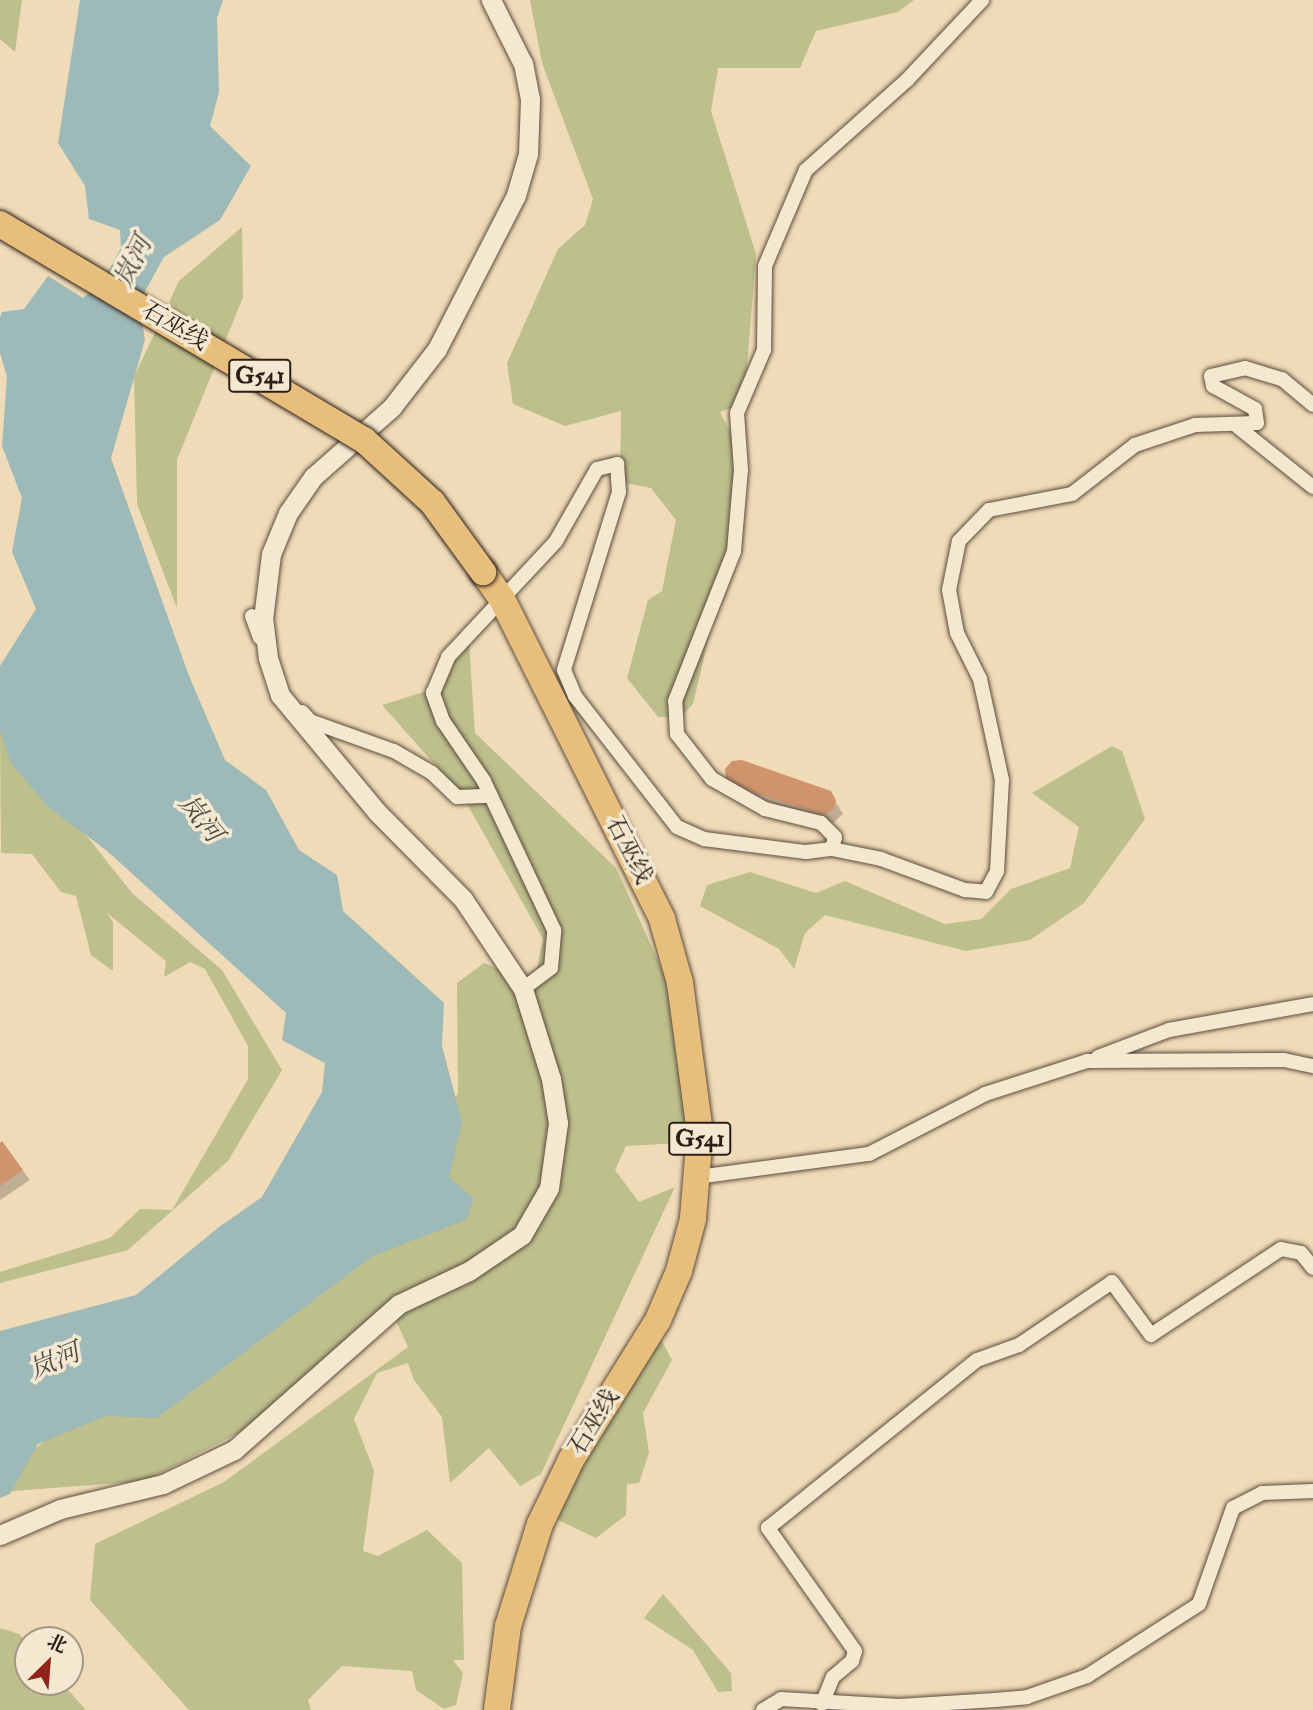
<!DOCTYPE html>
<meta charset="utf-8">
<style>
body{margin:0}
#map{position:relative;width:1313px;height:1710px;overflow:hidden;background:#f0dbb8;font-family:"IM FELL Double Pica","Noto Serif SC",serif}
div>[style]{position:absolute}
.green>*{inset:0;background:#bdbf8c}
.water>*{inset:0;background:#9db9b8}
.shadow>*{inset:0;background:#0003}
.building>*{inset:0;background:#cf946c}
.roads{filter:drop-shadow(0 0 2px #5c4d3e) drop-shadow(0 0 2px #5c4d3e)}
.street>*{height:14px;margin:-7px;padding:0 7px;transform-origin:7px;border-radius:7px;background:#f5e8d1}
.secondary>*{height:19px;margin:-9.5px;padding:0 9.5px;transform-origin:9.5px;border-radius:9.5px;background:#f5e8d1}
.highway>*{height:26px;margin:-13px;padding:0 13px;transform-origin:13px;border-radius:13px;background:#e8be7c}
.bridges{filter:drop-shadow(0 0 2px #2b1e16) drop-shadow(0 0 2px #2b1e16)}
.highway-bridge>*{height:26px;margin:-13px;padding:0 13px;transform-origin:13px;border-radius:13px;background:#e8be7c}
span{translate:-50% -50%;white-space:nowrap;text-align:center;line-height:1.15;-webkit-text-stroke:7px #f5e8d1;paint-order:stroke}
.shield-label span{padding:2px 5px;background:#f5e8d1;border:2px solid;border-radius:5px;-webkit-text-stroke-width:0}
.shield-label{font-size:23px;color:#2b1e16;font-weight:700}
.street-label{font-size:24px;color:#2b1e16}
.water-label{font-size:26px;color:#4d4c47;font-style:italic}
.north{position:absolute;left:14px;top:1626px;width:70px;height:70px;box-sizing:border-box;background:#f5e8d1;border:2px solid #a49786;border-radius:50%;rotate:25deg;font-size:19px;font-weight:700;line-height:28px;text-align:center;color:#2b1e16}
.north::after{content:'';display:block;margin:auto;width:24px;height:32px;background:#8f2418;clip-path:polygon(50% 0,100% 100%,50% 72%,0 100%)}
</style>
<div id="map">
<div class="green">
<div style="clip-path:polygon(0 0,22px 0,15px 52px,0 39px)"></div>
<div style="clip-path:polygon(530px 0,914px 0,898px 12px,816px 31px,800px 68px,718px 68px,711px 111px,756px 254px,744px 403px,720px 412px,734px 439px,735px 526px,693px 704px,681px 717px,658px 717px,627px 678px,648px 600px,662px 591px,676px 520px,651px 488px,620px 482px,621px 411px,565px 426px,513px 404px,507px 363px,558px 249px,585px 225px,593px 199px,542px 63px)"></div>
<div style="clip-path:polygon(242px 227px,243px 297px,177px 460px,177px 608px,137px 504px,134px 377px,179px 281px)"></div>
<div style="clip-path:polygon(468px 627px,475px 733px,616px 868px,665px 976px,694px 1094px,680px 1143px,626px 1146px,615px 1170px,639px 1202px,675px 1187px,541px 1474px,520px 1486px,489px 1448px,450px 1483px,442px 1417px,414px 1380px,408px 1363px,377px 1373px,354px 1419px,374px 1471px,363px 1551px,378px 1556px,427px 1530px,462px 1563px,464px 1660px,453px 1660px,463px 1673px,456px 1705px,444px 1709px,416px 1690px,412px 1671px,342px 1666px,308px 1700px,311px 1710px,189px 1710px,90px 1600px,95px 1544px,224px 1482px,408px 1347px,393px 1314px,244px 1430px,145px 1481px,0 1492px,0 1479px,84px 1407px,387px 1208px,458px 1093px,457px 983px,484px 963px,534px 983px,543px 939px,462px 795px,382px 705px,437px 688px)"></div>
<div style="clip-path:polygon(0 727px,132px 893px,222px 970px,282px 1070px,228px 1161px,128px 1250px,0 1283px,0 1272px,110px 1238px,140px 1209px,172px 1210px,248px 1079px,248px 1046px,205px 969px,190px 962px,164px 977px,166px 961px,107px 913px,113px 922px,113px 971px,91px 955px,76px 896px,61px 892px,32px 854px,1px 853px)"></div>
<div style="clip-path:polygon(1112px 746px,1122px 751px,1145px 819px,1084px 903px,1030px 940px,966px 951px,825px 915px,805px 933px,794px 969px,779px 949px,700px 906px,707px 885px,750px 872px,816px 893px,845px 881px,945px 924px,981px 919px,1011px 889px,1070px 868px,1079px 827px,1032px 793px)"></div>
<div style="clip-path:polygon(656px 1330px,672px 1360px,643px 1413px,649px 1453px,639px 1483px,627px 1484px,626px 1515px,596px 1538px,554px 1518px,540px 1491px,576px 1467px)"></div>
<div style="clip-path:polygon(663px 1594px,731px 1673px,732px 1691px,718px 1692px,693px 1650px,644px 1618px)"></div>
<div style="clip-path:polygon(0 1628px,19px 1634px,28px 1644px,28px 1682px,61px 1682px,86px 1710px,0 1710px)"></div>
</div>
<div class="water">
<div style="clip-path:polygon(80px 0,223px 0,217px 18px,219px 92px,210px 126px,251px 166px,220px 220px,164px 257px,139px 302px,145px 340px,111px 458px,189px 676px,225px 760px,266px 790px,299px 850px,337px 875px,343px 911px,444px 1003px,442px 1046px,462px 1122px,449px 1177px,474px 1199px,466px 1220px,373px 1256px,157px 1418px,106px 1416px,38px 1444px,10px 1494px,0 1498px,0 1331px,136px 1295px,219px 1227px,262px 1197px,322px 1092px,325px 1063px,282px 1040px,286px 1013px,106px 850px,48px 807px,11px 763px,0 731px,0 666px,36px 609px,12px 552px,22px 498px,2px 446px,7px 377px,0 353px,0 318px,2px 312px,24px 309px,48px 276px,83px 298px,101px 284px,121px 248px,120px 230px,89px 219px,85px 186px,58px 143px)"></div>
</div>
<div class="shadow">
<div style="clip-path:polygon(736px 785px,830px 793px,843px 814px,833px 823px,745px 794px)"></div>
<div style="clip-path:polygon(2px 1143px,30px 1180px,0 1200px,0 1145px)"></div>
</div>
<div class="building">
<div style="clip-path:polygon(742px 760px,831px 791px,836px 800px,833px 810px,824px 815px,734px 786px,726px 779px,725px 769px,732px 761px)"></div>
<div style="clip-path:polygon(2px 1141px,23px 1170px,0 1186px,0 1143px)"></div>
</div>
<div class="roads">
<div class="street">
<div style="left:1238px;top:427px;width:96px;rotate:38.7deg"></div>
<div style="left:252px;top:616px;width:23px;rotate:70deg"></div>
<div style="left:302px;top:712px;width:12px;rotate:48deg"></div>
<div style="left:310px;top:721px;width:89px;rotate:19.7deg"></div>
<div style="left:394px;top:751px;width:44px;rotate:30.1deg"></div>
<div style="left:432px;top:773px;width:35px;rotate:44deg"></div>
<div style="left:457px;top:797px;width:33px;rotate:-2deg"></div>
<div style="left:832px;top:849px;width:50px;rotate:11.5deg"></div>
<div style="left:881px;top:859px;width:90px;rotate:20.3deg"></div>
<div style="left:965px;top:890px;width:21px;rotate:5deg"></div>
<div style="left:986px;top:892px;width:24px;rotate:-62deg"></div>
<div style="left:997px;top:871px;width:91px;rotate:-86.9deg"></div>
<div style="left:1002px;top:780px;width:103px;rotate:-102.3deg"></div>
<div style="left:980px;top:679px;width:51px;rotate:-116.6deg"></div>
<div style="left:957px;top:633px;width:44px;rotate:-100.5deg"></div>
<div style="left:949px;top:590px;width:50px;rotate:-78.5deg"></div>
<div style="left:959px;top:541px;width:43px;rotate:-45.9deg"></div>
<div style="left:989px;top:510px;width:85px;rotate:-10.9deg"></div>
<div style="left:1072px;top:494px;width:80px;rotate:-37.9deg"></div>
<div style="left:1135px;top:445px;width:63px;rotate:-18.4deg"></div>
<div style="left:1195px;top:425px;width:62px;rotate:-1.8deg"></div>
<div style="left:1257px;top:423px;width:14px;rotate:-98deg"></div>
<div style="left:1255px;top:409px;width:48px;rotate:-151.3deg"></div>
<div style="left:1213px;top:386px;width:10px;rotate:-101deg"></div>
<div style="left:1211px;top:376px;width:35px;rotate:-13deg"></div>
<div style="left:1245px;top:368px;width:39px;rotate:17deg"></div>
<div style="left:1282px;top:379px;width:40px;rotate:40deg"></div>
<div style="left:523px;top:989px;width:35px;rotate:-37deg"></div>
<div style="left:551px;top:968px;width:38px;rotate:-85deg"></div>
<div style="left:554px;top:930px;width:165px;rotate:-115.2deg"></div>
<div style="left:484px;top:781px;width:73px;rotate:-124.3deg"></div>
<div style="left:443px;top:721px;width:30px;rotate:-110deg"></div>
<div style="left:433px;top:693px;width:39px;rotate:-67deg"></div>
<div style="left:448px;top:657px;width:158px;rotate:-47deg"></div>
<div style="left:556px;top:541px;width:83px;rotate:-60.3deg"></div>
<div style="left:597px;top:469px;width:21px;rotate:-14deg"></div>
<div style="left:617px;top:464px;width:28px;rotate:86deg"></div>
<div style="left:619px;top:492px;width:186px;rotate:107.2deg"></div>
<div style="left:564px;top:670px;width:28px;rotate:67deg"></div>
<div style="left:575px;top:696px;width:166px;rotate:52.1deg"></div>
<div style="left:677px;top:827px;width:30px;rotate:24deg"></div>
<div style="left:704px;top:839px;width:103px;rotate:7.3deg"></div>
<div style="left:806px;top:852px;width:26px;rotate:-7deg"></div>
<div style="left:832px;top:849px;width:12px;rotate:-76deg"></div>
<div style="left:835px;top:837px;width:20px;rotate:-135deg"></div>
<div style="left:821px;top:823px;width:58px;rotate:-166deg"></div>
<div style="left:765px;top:809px;width:61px;rotate:-150.5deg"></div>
<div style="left:712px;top:779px;width:57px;rotate:-127.9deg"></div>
<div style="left:677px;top:734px;width:33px;rotate:-93deg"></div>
<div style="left:675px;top:701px;width:161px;rotate:-68.5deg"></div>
<div style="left:734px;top:551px;width:81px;rotate:-85.1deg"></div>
<div style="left:741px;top:470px;width:57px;rotate:-94deg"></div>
<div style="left:737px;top:413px;width:69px;rotate:-66.8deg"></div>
<div style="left:764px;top:350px;width:84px;rotate:-89.3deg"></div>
<div style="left:765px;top:266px;width:104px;rotate:-66.9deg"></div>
<div style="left:806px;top:170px;width:135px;rotate:-41.7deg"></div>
<div style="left:907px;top:80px;width:110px;rotate:-46.8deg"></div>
<div style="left:1098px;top:1057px;width:76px;rotate:-20.8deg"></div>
<div style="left:1169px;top:1030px;width:146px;rotate:-10.2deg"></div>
<div style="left:698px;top:1177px;width:173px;rotate:-7.7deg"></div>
<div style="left:869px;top:1154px;width:131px;rotate:-27.3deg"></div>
<div style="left:985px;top:1094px;width:107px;rotate:-17.9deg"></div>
<div style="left:1087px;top:1061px;width:197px;rotate:-0.3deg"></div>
<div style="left:1284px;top:1060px;width:30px;rotate:12deg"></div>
<div style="left:822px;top:1704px;width:29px;rotate:-68deg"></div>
<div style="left:833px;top:1677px;width:25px;rotate:-40deg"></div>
<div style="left:852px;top:1661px;width:10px;rotate:-73deg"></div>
<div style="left:855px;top:1651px;width:151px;rotate:-125.3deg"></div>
<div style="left:768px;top:1528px;width:268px;rotate:-38.8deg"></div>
<div style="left:977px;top:1360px;width:45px;rotate:-19.7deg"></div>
<div style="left:1019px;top:1345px;width:112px;rotate:-34.1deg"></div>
<div style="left:1112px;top:1282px;width:66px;rotate:53.7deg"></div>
<div style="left:1151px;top:1335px;width:156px;rotate:-33.5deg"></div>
<div style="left:1281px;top:1249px;width:20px;rotate:11deg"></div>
<div style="left:1301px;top:1253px;width:19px;rotate:51deg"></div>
<div style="left:763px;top:1710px;width:21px;rotate:-31deg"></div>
<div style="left:781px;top:1699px;width:118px;rotate:3.4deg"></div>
<div style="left:899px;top:1706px;width:96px;rotate:-3.6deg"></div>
<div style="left:995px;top:1700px;width:32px;rotate:-5deg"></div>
<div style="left:1027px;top:1697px;width:64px;rotate:-19.3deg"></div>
<div style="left:1087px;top:1676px;width:133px;rotate:-32.7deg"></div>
<div style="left:1199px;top:1604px;width:102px;rotate:-70.5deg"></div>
<div style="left:1233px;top:1508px;width:33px;rotate:-27deg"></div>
<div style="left:1262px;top:1493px;width:51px;rotate:-2.2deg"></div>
</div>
<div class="secondary">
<div style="left:0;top:1535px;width:65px;rotate:-23.4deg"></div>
<div style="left:60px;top:1509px;width:106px;rotate:-13.6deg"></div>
<div style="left:163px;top:1484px;width:79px;rotate:-25.6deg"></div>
<div style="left:234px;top:1450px;width:220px;rotate:-41.5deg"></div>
<div style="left:399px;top:1304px;width:77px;rotate:-25.2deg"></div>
<div style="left:469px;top:1271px;width:64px;rotate:-34.2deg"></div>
<div style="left:522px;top:1235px;width:54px;rotate:-60.1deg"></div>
<div style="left:549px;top:1188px;width:66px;rotate:-82.1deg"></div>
<div style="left:558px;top:1123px;width:45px;rotate:-99deg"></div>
<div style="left:551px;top:1079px;width:94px;rotate:-107.3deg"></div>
<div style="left:523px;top:989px;width:108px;rotate:-123.7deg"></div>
<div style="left:463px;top:899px;width:122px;rotate:-134.7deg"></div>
<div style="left:377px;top:812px;width:152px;rotate:-129.7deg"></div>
<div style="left:280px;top:695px;width:39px;rotate:-108deg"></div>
<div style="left:268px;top:658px;width:39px;rotate:-97deg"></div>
<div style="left:263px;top:619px;width:65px;rotate:-83deg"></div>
<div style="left:271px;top:554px;width:44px;rotate:-67.5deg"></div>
<div style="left:288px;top:513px;width:44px;rotate:-55.2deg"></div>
<div style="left:313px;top:477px;width:106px;rotate:-41.5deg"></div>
<div style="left:392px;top:407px;width:73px;rotate:-52.2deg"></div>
<div style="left:437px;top:349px;width:173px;rotate:-62.8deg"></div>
<div style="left:516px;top:195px;width:43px;rotate:-73.7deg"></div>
<div style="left:528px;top:154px;width:55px;rotate:-87.9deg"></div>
<div style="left:530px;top:99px;width:36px;rotate:-101deg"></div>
<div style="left:523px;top:64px;width:72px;rotate:-116.6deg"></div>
</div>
<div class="highway">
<div style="left:483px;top:572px;width:33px;rotate:55deg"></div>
<div style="left:502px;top:599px;width:358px;rotate:63.4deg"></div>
<div style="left:662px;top:919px;width:66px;rotate:74.3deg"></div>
<div style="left:680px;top:983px;width:151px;rotate:82.4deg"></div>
<div style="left:700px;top:1133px;width:86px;rotate:94.7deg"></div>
<div style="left:693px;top:1219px;width:54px;rotate:105.1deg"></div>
<div style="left:679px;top:1271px;width:53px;rotate:113.2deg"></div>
<div style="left:658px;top:1320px;width:165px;rotate:121.9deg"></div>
<div style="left:571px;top:1460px;width:71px;rotate:115.8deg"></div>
<div style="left:540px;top:1524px;width:107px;rotate:107.4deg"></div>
<div style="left:508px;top:1626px;width:85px;rotate:97.5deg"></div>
</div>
</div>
<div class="bridges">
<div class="highway-bridge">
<div style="left:0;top:224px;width:423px;rotate:30.7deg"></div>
<div style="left:364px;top:440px;width:92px;rotate:42.4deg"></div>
<div style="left:432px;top:502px;width:87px;rotate:53.9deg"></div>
</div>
</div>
<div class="shield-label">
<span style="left:260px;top:376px">G541</span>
<span style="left:700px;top:1139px">G541</span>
</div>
<div class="street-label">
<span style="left:175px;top:326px;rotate:30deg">石巫线</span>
<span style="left:629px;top:850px;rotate:63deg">石巫线</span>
<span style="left:594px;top:1422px;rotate:-58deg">石巫线</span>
</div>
<div class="water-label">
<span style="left:134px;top:262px;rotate:-64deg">岚河</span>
<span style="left:200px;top:819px;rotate:51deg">岚河</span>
<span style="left:55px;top:1362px;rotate:-23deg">岚河</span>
</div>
<div class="north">北</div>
</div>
